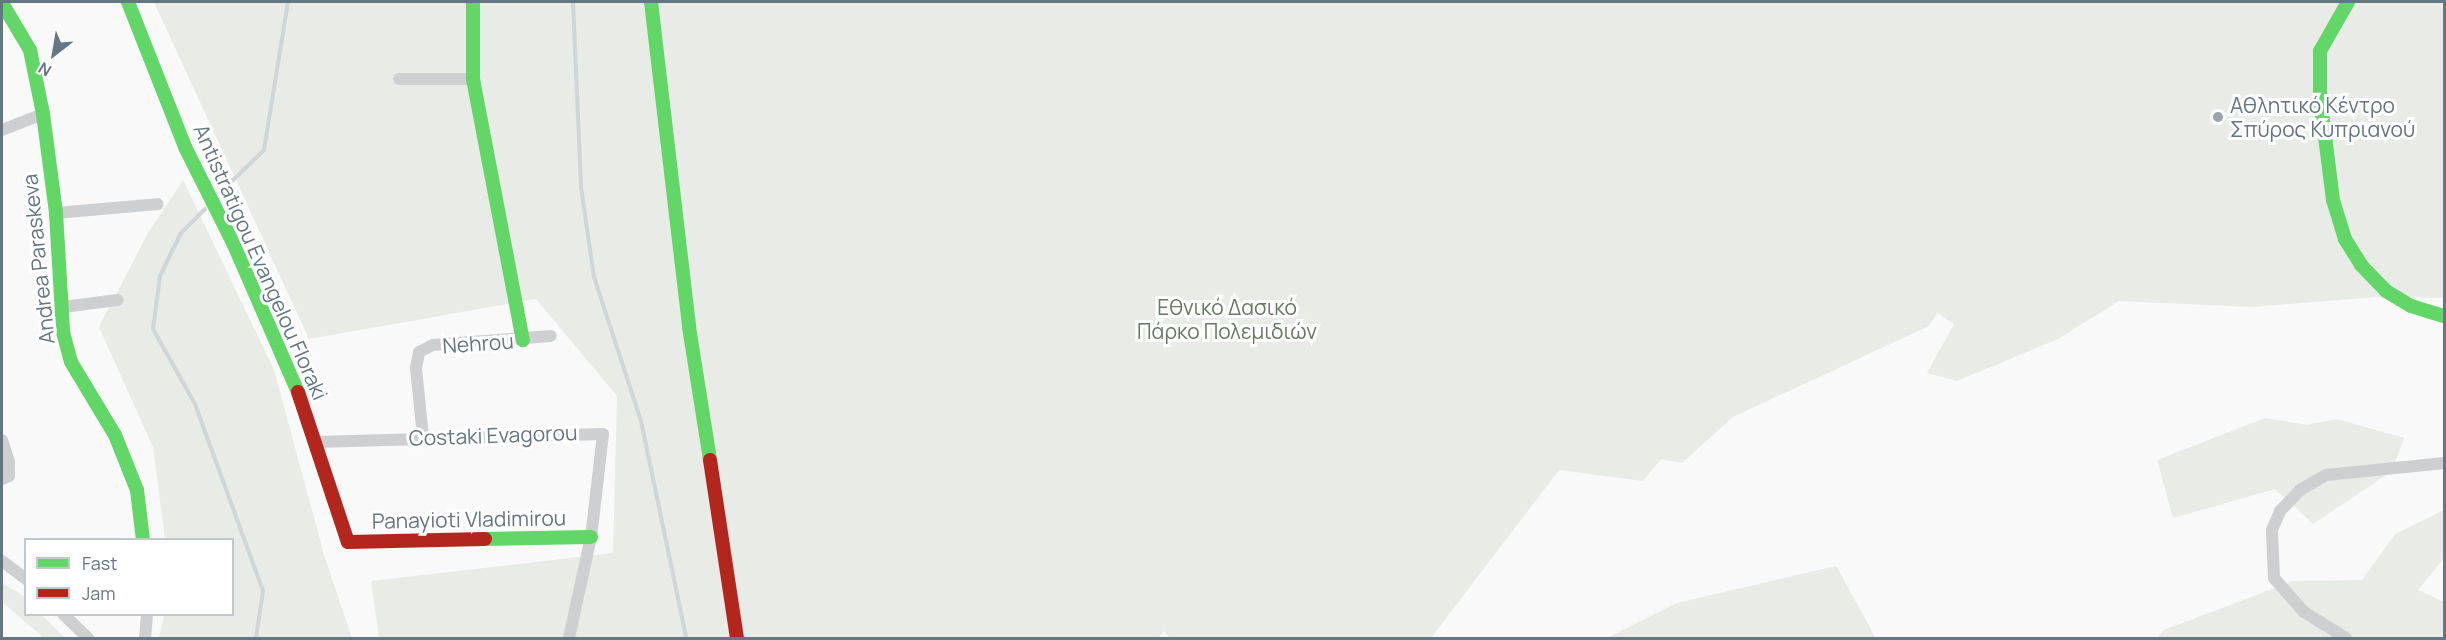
<!DOCTYPE html>
<meta charset="utf-8">
<style>
body{margin:0}
#map{position:relative;width:2446px;height:640px;overflow:hidden;background:#f9f9f9;font-family:Manrope,sans-serif}
div>[style]{position:absolute}
.green>*{inset:0;background:#e8ebe6}
.stream>*{height:4px;margin:-2px;padding:0 2px;transform-origin:2px;border-radius:2px;background:#ced6d9}
.street>*{height:12px;margin:-6px;padding:0 6px;transform-origin:6px;border-radius:6px;background:#cecfd0}
.fast>*{height:14px;margin:-7px;padding:0 7px;transform-origin:7px;border-radius:7px;background:#63d668}
.jam>*{height:14px;margin:-7px;padding:0 7px;transform-origin:7px;border-radius:7px;background:#b3261e}
.dots>*{width:16px;height:16px;translate:-50% -50%;box-sizing:border-box;border:3px solid #fff;border-radius:50%}
span{translate:-50% -50%;white-space:nowrap;text-align:center;line-height:1.15;-webkit-text-stroke:6px #fff;paint-order:stroke}
.poi-label{font-size:21px;color:#657683}
.left{translate:0 -50%;text-align:left}
.street-label{font-size:21px;color:#657683}
.park-label{font-size:21px;color:#687a64}
.frame{position:absolute;inset:0;border:3px solid #657683;pointer-events:none}
.legend{position:absolute;left:24px;top:538px;width:210px;height:78px;box-sizing:border-box;background:#fff;border:2px solid #c1c8cd;margin:0;padding:8px 10px;list-style:none;font-size:18px;color:#657683}
.legend li{display:flex;align-items:center;gap:12px;height:30px}
.legend b{width:30px;border:2px solid #c1c8cd}
.north{position:absolute;left:24px;top:24px;width:60px;height:60px;-webkit-text-stroke:4px #fff;paint-order:stroke;rotate:211deg;font-size:16px;font-weight:700;line-height:24px;text-align:center;color:#657683}
.north::after{content:'';display:block;margin:auto;width:21px;height:27px;background:#657683;clip-path:polygon(50% 0,100% 100%,50% 72%,0 100%)}
</style>
<div id="map">
<div class="green">
<div style="clip-path:polygon(154px 2px,2444px 2px,2444px 298px,2378px 297px,2251px 307px,2119px 301px,2058px 339px,1957px 381px,1927px 373px,1954px 324px,1937px 313px,1929px 326px,1733px 417px,1682px 463px,1661px 459px,1643px 481px,1559px 470px,1431px 638px,1170px 638px,1164px 631px,1158px 638px,379px 638px,371px 581px,613px 553px,617px 396px,536px 299px,309px 339px)"></div>
<div style="clip-path:polygon(183px 180px,274px 370px,325px 558px,352px 638px,159px 638px,164px 615px,232px 614px,232px 540px,165px 539px,153px 447px,99px 327px,148px 233px)"></div>
<div style="clip-path:polygon(2265px 418px,2307px 425px,2337px 419px,2404px 438px,2392px 471px,2313px 524px,2275px 489px,2173px 518px,2157px 460px)"></div>
<div style="clip-path:polygon(2444px 510px,2444px 558px,2418px 590px,2444px 602px,2444px 638px,2157px 638px,2164px 630px,2293px 581px,2362px 580px,2395px 534px)"></div>
<div style="clip-path:polygon(1836px 566px,1876px 638px,1607px 638px,1677px 603px)"></div>
<div style="clip-path:polygon(2px 583px,25px 597px,26px 614px,42px 615px,65px 638px,44px 638px,2px 602px)"></div>
</div>
<div class="stream">
<div style="left:573px;top:2px;width:185px;rotate:87.5deg"></div>
<div style="left:581px;top:187px;width:91px;rotate:81.8deg"></div>
<div style="left:594px;top:277px;width:151px;rotate:71.9deg"></div>
<div style="left:641px;top:421px;width:221px;rotate:78.2deg"></div>
<div style="left:226px;top:187px;width:53px;rotate:-44.2deg"></div>
<div style="left:264px;top:150px;width:150px;rotate:-80.8deg"></div>
<div style="left:205px;top:209px;width:34px;rotate:135deg"></div>
<div style="left:181px;top:233px;width:48px;rotate:116deg"></div>
<div style="left:160px;top:276px;width:53px;rotate:97.5deg"></div>
<div style="left:153px;top:329px;width:86px;rotate:60.8deg"></div>
<div style="left:195px;top:404px;width:199px;rotate:70deg"></div>
<div style="left:263px;top:591px;width:48px;rotate:98.5deg"></div>
</div>
<div class="street">
<div style="left:399px;top:79px;width:74px"></div>
<div style="left:2px;top:130px;width:44px;rotate:-21.3deg"></div>
<div style="left:56px;top:213px;width:102px;rotate:-5deg"></div>
<div style="left:63px;top:307px;width:55px;rotate:-7.3deg"></div>
<div style="left:423px;top:437px;width:69px;rotate:-95.8deg"></div>
<div style="left:416px;top:368px;width:16px;rotate:-79deg"></div>
<div style="left:419px;top:352px;width:16px;rotate:-27deg"></div>
<div style="left:433px;top:345px;width:118px;rotate:-4.4deg"></div>
<div style="left:2px;top:440px;width:23px;rotate:72deg"></div>
<div style="left:9px;top:462px;width:14px;rotate:90deg"></div>
<div style="left:9px;top:476px;width:8px;rotate:157deg"></div>
<div style="left:316px;top:442px;width:287px;rotate:-1.6deg"></div>
<div style="left:603px;top:434px;width:104px;rotate:96.6deg"></div>
<div style="left:591px;top:537px;width:103px;rotate:102.3deg"></div>
<div style="left:2px;top:561px;width:30px;rotate:37deg"></div>
<div style="left:63px;top:614px;width:35px;rotate:44deg"></div>
<div style="left:145px;top:638px;width:24px;rotate:-85deg"></div>
<div style="left:2346px;top:638px;width:49px;rotate:-148.2deg"></div>
<div style="left:2304px;top:612px;width:45px;rotate:-131.4deg"></div>
<div style="left:2274px;top:578px;width:48px;rotate:-92.4deg"></div>
<div style="left:2272px;top:530px;width:21px;rotate:-67deg"></div>
<div style="left:2280px;top:511px;width:29px;rotate:-46deg"></div>
<div style="left:2300px;top:490px;width:30px;rotate:-30deg"></div>
<div style="left:2326px;top:475px;width:119px;rotate:-5.8deg"></div>
</div>
<div class="fast">
<div style="left:128px;top:2px;width:156px;rotate:68.5deg"></div>
<div style="left:185px;top:147px;width:110px;rotate:63.4deg"></div>
<div style="left:234px;top:245px;width:160px;rotate:66.5deg"></div>
<div style="left:473px;top:2px;width:77px;rotate:90deg"></div>
<div style="left:473px;top:79px;width:266px;rotate:79.2deg"></div>
<div style="left:651px;top:2px;width:327px;rotate:83.3deg"></div>
<div style="left:689px;top:327px;width:135px;rotate:81deg"></div>
<div style="left:2348px;top:2px;width:56px;rotate:119.7deg"></div>
<div style="left:2320px;top:51px;width:46px;rotate:90deg"></div>
<div style="left:2320px;top:97px;width:104px;rotate:82.8deg"></div>
<div style="left:2333px;top:200px;width:41px;rotate:72.9deg"></div>
<div style="left:2345px;top:239px;width:31px;rotate:58deg"></div>
<div style="left:2361px;top:265px;width:36px;rotate:46deg"></div>
<div style="left:2386px;top:291px;width:29px;rotate:31deg"></div>
<div style="left:2411px;top:306px;width:34px;rotate:17deg"></div>
<div style="left:2px;top:3px;width:55px;rotate:59.2deg"></div>
<div style="left:30px;top:50px;width:65px;rotate:78.5deg"></div>
<div style="left:43px;top:114px;width:100px;rotate:82.5deg"></div>
<div style="left:56px;top:213px;width:119px;rotate:86.6deg"></div>
<div style="left:63px;top:332px;width:31px;rotate:75deg"></div>
<div style="left:71px;top:362px;width:85px;rotate:58.9deg"></div>
<div style="left:115px;top:435px;width:59px;rotate:68.2deg"></div>
<div style="left:137px;top:490px;width:50px;rotate:83.2deg"></div>
<div style="left:485px;top:539px;width:106px;rotate:-1.1deg"></div>
</div>
<div class="jam">
<div style="left:298px;top:392px;width:158px;rotate:71.6deg"></div>
<div style="left:348px;top:542px;width:137px;rotate:-1.3deg"></div>
<div style="left:710px;top:460px;width:180px;rotate:81.4deg"></div>
</div>
<div class="dots">
<div style="left:2218px;top:117px;background:#99a4ac"></div>
</div>
<div class="poi-label">
<span class="left" style="left:2230px;top:117px">Αθλητικό Κέντρο<br>Σπύρος Κυπριανού</span>
</div>
<div class="street-label">
<span style="left:38px;top:259px;rotate:-96deg">Andrea Paraskeva</span>
<span style="left:261px;top:262px;rotate:66deg">Antistratigou Evangelou Floraki</span>
<span style="left:478px;top:343px;rotate:-4deg">Nehrou</span>
<span style="left:493px;top:435px;rotate:-2deg">Costaki Evagorou</span>
<span style="left:469px;top:519px;rotate:-1deg">Panayioti Vladimirou</span>
</div>
<div class="park-label">
<span style="left:1227px;top:319px">Εθνικό Δασικό<br>Πάρκο Πολεμιδιών</span>
</div>
<div class="frame"></div>
<ul class="legend">
<li><b style="height:8px;background:#63d668"></b>Fast</li>
<li><b style="height:8px;background:#b3261e"></b>Jam</li>
</ul>
<div class="north">N</div>
</div>
